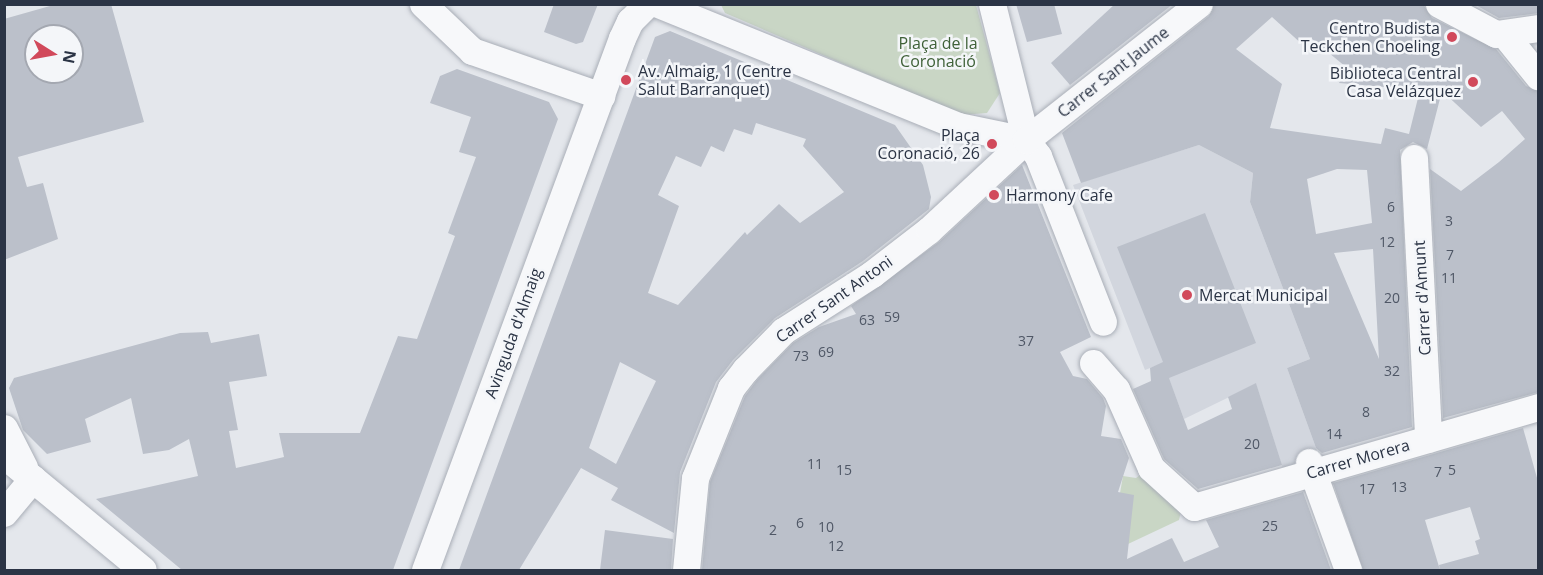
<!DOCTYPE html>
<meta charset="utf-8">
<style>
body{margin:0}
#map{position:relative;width:1543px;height:575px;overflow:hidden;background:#e4e7ec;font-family:"Open Sans",sans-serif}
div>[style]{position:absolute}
.built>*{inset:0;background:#d2d6de}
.green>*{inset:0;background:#c9d6c5}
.building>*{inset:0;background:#bbc0ca}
.roads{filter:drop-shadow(0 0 2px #a9aeb7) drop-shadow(0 0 2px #a9aeb7)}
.minor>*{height:27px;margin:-13.5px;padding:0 13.5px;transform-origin:13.5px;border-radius:13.5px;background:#f7f8fa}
.dots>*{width:16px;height:16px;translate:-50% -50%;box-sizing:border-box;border:3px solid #f4f6f9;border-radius:50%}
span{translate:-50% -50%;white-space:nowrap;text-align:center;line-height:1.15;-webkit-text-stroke:5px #f4f6f9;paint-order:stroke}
.number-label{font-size:14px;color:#4f5766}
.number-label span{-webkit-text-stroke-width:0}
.poi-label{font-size:16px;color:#2b3445}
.right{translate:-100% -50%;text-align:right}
.left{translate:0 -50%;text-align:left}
.park-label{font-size:16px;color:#3f6138}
.street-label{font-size:16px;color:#2b3445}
.frame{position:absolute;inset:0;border:6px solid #2b3445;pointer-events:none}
.north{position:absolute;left:24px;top:24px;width:60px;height:60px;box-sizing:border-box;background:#f4f6f9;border:2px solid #a4a8b1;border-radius:50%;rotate:101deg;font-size:16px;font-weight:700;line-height:24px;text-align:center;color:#2b3445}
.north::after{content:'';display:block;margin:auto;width:21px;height:27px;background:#d1495b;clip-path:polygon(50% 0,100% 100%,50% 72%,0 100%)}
</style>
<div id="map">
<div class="built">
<div style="clip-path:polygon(1199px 145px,1253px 173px,1250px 202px,1310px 359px,1287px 368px,1320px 459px,1283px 469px,1256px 384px,1184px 419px,1163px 363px,1145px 370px,1073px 185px)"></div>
</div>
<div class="green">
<div style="clip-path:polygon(721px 5px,976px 5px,1000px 93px,987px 113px,962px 115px,725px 13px)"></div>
<div style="clip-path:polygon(1144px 472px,1182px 507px,1179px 520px,1128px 544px,1120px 493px,1123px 476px,1136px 478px)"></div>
</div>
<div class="building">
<div style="clip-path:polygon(evenodd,57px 4px,111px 4px,144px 122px,18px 157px,27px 187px,43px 183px,58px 239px,4px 260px,4px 19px,57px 4px,36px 36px,72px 36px,72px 72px,36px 72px,36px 36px)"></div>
<div style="clip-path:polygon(554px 4px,598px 4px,583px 42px,576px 44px,544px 32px)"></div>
<div style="clip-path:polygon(1016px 4px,1054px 4px,1062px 34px,1027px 42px)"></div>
<div style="clip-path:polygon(1115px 4px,1173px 4px,1070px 85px,1051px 63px)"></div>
<div style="clip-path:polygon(evenodd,1214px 4px,1423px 4px,1432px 18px,1496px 49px,1526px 86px,1539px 91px,1539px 392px,1443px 418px,1430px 169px,1461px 191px,1499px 162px,1525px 139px,1502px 111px,1481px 127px,1442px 91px,1427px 149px,1413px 142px,1400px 150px,1412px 427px,1322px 453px,1316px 448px,1287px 368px,1310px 359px,1250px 202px,1253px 173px,1199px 145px,1081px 183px,1062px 133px,1209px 16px,1214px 4px,1272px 17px,1304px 46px,1312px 39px,1346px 67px,1339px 83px,1420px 90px,1409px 134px,1385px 128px,1381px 144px,1270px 128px,1282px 84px,1236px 49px,1272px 17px,1214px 4px,1337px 169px,1367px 170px,1372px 223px,1316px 234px,1307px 179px,1337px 169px,1214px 4px,1373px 249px,1379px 359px,1334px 253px,1373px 249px)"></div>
<div style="clip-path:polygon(1474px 4px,1539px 4px,1539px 13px,1499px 18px)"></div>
<div style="clip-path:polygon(evenodd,670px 31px,895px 125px,923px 165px,931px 197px,929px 209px,863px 261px,775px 318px,733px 360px,716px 382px,680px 472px,674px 533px,611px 500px,618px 488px,581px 468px,519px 570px,459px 570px,655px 37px,670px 31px,756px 123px,806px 139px,803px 146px,844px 192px,800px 223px,779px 204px,747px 235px,745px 232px,678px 305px,648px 293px,679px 206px,658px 195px,676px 156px,701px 167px,711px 146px,724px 152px,734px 129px,752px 135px,756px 123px,670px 31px,620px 362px,656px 381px,616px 464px,589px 448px,620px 362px)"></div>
<div style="clip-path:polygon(457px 69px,549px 102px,558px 119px,393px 570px,182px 570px,96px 499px,198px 476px,189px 439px,169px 450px,143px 454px,131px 398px,85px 419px,91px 442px,47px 454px,23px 430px,9px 388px,14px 378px,180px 333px,208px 332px,211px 343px,259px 334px,267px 376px,229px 382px,238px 430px,229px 431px,236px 468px,284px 457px,279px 433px,360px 433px,398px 336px,417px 339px,455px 236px,448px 233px,476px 157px,459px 152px,471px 117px,430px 103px,440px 76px)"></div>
<div style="clip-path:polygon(1022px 165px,1091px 337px,1060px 352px,1073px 376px,1087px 379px,1103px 398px,1106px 406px,1101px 436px,1121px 439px,1129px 458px,1118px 492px,1134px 495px,1127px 559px,1172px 538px,1184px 562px,1219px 547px,1206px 520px,1303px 492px,1331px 570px,702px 570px,710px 482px,745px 396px,757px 380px,793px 343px,819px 327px,856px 314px,851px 306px,939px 242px)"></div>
<div style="clip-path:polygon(1205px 213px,1256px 343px,1169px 378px,1188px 430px,1232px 409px,1228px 397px,1256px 383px,1282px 465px,1198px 489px,1164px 459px,1133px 389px,1151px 381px,1150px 368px,1163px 362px,1117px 247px)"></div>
<div style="clip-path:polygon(1523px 428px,1539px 485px,1539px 570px,1440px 570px,1439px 565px,1479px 554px,1475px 541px,1480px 539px,1470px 507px,1425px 520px,1440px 570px,1363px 570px,1333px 483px)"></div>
<div style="clip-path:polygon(605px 530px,673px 539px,671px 570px,600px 570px)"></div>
</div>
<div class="roads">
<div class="minor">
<div style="left:423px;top:4px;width:68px;rotate:43.8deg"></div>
<div style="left:472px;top:51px;width:137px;rotate:19.2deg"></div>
<div style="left:658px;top:4px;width:324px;rotate:22.1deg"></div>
<div style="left:958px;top:126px;width:69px;rotate:11.6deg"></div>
<div style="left:992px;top:4px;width:140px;rotate:76deg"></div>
<div style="left:1026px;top:140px;width:20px;rotate:53deg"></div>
<div style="left:1038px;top:156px;width:178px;rotate:68.6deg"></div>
<div style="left:1439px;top:4px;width:64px;rotate:27.8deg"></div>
<div style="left:1496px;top:34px;width:42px;rotate:-8.1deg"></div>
<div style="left:1505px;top:35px;width:53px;rotate:51.2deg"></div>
<div style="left:1414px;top:158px;width:281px;rotate:87.1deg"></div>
<div style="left:1093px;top:363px;width:35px;rotate:49deg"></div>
<div style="left:1116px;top:389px;width:86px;rotate:66.1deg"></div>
<div style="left:1151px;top:468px;width:58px;rotate:42.2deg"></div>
<div style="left:1194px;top:507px;width:358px;rotate:-16.2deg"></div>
<div style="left:4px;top:428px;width:44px;rotate:62.9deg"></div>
<div style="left:4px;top:455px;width:180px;rotate:39.6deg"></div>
<div style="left:1309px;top:462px;width:115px;rotate:70.1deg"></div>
<div style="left:4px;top:513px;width:45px;rotate:-50.4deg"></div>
<div style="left:425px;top:570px;width:567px;rotate:-69.68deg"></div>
<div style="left:622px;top:38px;width:19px;rotate:-65deg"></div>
<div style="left:630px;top:21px;width:24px;rotate:-45deg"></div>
<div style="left:686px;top:570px;width:92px;rotate:-84.4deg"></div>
<div style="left:695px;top:478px;width:97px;rotate:-68.2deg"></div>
<div style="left:731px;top:388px;width:23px;rotate:-52deg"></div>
<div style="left:745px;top:370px;width:54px;rotate:-45.7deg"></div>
<div style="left:783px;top:331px;width:106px;rotate:-32.6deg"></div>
<div style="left:872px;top:274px;width:72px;rotate:-37.7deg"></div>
<div style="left:929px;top:230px;width:132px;rotate:-42.9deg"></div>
<div style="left:1026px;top:140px;width:220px;rotate:-38.2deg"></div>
</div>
</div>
<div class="dots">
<div style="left:1452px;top:37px;background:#d1495b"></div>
<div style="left:626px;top:80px;background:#d1495b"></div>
<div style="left:1473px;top:82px;background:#d1495b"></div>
<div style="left:992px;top:144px;background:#d1495b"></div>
<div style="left:994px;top:195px;background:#d1495b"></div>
<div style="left:1187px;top:295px;background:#d1495b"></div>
</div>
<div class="number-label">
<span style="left:1391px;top:207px">6</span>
<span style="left:1449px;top:221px">3</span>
<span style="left:1387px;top:242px">12</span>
<span style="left:1450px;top:255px">7</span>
<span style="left:1449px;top:278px">11</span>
<span style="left:1392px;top:298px">20</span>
<span style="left:892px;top:317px">59</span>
<span style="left:867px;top:320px">63</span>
<span style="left:1026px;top:341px">37</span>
<span style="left:826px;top:352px">69</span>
<span style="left:801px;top:356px">73</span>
<span style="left:1392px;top:371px">32</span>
<span style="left:1366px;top:412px">8</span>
<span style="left:1334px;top:434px">14</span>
<span style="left:1252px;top:444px">20</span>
<span style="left:815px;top:464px">11</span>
<span style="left:844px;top:470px">15</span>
<span style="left:1452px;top:470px">5</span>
<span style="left:1438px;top:472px">7</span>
<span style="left:1399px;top:487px">13</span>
<span style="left:1367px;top:489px">17</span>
<span style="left:800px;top:523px">6</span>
<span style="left:1270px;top:526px">25</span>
<span style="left:826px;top:527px">10</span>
<span style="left:773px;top:530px">2</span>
<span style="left:836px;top:546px">12</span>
</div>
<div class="poi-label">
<span class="right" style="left:1440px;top:37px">Centro Budista<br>Teckchen Choeling</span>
<span class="left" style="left:638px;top:80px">Av. Almaig, 1 (Centre<br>Salut Barranquet)</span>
<span class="right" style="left:1461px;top:82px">Biblioteca Central<br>Casa Velázquez</span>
<span class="right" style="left:980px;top:144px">Plaça<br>Coronació, 26</span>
<span class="left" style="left:1006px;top:195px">Harmony Cafe</span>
<span class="left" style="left:1199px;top:295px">Mercat Municipal</span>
</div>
<div class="park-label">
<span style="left:938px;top:52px">Plaça de la<br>Coronació</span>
</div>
<div class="street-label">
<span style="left:1113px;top:72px;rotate:-38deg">Carrer Sant Jaume</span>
<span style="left:1422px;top:298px;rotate:-93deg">Carrer d'Amunt</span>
<span style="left:834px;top:299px;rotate:-35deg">Carrer Sant Antoni</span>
<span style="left:513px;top:333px;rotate:-70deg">Avinguda d'Almaig</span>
<span style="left:1358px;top:459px;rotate:-16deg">Carrer Morera</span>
</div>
<div class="frame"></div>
<div class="north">N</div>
</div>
